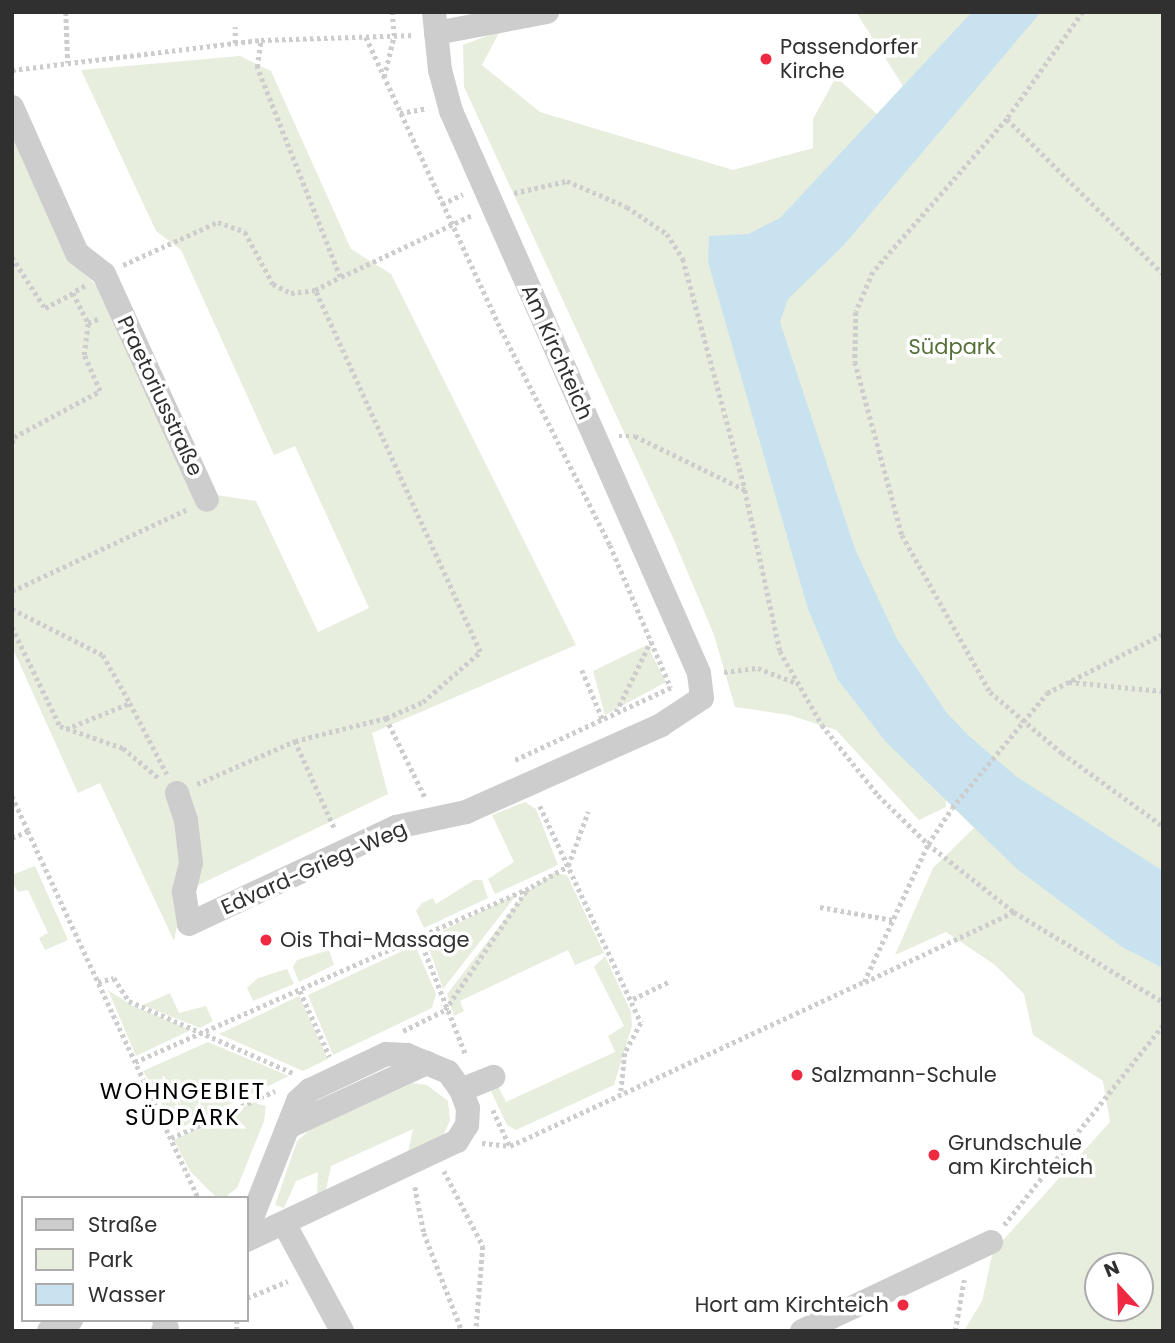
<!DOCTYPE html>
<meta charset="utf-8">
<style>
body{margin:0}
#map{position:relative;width:1175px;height:1343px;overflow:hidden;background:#fff;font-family:Poppins,sans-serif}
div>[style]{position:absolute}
.green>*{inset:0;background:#e7eede}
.water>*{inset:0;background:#c9e2ef}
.path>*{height:4.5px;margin-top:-2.25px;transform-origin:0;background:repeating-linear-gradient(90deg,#cdcdcd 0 3.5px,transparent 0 7px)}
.minor>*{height:24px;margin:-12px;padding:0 12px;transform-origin:12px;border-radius:12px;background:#cdcdcd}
.dots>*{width:19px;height:19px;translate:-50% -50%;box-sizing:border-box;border:4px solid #fff;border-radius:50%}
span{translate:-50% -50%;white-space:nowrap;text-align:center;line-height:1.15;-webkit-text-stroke:7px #fff;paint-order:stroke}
.poi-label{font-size:21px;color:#303030}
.left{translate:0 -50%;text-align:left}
.right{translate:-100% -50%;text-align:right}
.park-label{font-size:21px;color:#56703a}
.street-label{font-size:21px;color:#303030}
.neighbourhood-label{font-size:23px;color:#000;letter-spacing:2px}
.frame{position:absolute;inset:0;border:14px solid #303030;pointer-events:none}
.legend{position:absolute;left:21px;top:1196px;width:228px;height:126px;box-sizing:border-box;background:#fff;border:2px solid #acacac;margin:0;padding:9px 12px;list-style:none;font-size:21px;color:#303030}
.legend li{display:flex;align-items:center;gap:14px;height:35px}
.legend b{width:35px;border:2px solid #acacac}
.north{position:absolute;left:1084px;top:1252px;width:70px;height:70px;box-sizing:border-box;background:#fff;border:2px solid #acacac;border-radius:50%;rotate:338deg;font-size:19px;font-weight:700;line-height:28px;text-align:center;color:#303030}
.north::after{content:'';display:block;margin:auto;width:24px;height:32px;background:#f02942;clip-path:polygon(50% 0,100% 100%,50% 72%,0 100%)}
</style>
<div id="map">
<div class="green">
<div style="clip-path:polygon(evenodd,856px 12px,1163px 12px,1163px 1331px,964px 1331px,982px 1301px,993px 1251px,1110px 1122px,1103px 1081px,1033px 1035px,1024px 994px,995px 965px,946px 932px,895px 955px,933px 868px,974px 828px,946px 800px,946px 807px,919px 820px,836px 730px,789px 715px,735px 707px,714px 635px,674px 540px,464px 87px,463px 45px,500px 31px,482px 65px,540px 112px,733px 170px,813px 148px,813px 119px,836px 77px,877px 114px,903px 86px,856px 12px,1098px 1266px,1140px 1266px,1140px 1308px,1098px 1308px,1098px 1266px)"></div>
<div style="clip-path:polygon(240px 56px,271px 71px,351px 249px,391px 274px,576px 645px,372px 733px,388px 794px,184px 892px,174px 941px,100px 783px,78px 793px,12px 647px,12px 133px,71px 262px,105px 293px,191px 491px,256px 501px,318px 632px,369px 608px,295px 446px,274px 455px,181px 250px,156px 231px,81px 70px)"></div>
<div style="clip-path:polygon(647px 645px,666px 682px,605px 715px,593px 671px)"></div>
<div style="clip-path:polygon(525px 802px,536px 809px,558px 865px,495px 894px,488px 879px,514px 862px,492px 815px)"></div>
<div style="clip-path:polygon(35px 866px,68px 940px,45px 950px,39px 938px,48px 933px,28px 890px,18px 892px,12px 881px,12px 875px)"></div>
<div style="clip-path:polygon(554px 873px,567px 875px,604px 953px,575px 965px,568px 950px,460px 1001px,464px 1011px,454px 1016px,447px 994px,525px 893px)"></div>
<div style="clip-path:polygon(474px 880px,482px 880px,488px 898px,424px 928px,416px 911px,422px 903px,433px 898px,436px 904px)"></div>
<div style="clip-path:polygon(518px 893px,443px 989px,426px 939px)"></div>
<div style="clip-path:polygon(415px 945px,436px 994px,432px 1008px,333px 1055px,308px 995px)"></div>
<div style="clip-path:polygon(329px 950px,334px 965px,299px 982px,293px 967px,297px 960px)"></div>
<div style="clip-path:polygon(605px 956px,631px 1012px,632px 1026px,614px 1085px,516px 1130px,507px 1125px,490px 1089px,496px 1082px,506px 1102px,615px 1052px,608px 1036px,624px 1026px,594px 967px)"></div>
<div style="clip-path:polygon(287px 969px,294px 984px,253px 1001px,247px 988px,258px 978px)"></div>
<div style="clip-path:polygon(108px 990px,133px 1006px,191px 1030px,136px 1056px)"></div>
<div style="clip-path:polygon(170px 993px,179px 1013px,206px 1006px,213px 1021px,200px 1028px,143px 1005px)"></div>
<div style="clip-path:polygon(299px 996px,328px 1059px,303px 1071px,219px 1034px)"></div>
<div style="clip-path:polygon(208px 1042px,289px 1076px,176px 1130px,143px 1071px)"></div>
<div style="clip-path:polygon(413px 1083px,427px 1085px,448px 1101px,450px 1120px,444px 1134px,408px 1152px,413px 1129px,331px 1166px,326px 1190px,317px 1194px,318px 1172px,296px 1181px,284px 1208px,275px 1205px,297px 1141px,311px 1129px)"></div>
<div style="clip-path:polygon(251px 1102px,266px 1106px,264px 1121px,237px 1188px,224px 1198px,216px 1197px,190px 1171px,174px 1140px)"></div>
</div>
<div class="water">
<div style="clip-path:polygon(972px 12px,1041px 12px,844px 245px,788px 299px,780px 322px,855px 549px,897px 639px,947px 713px,969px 736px,1017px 777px,1163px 871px,1163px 968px,1122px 947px,1017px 869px,886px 742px,838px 680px,808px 609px,708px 262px,709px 236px,748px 234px,780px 218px)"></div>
</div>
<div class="path">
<div style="left:66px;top:12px;width:51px;rotate:87.8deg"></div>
<div style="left:1083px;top:12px;width:131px;rotate:125.4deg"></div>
<div style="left:1007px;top:119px;width:203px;rotate:131.2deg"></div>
<div style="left:873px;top:272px;width:43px;rotate:113deg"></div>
<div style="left:856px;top:312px;width:50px;rotate:91.1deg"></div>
<div style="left:855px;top:362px;width:179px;rotate:74.8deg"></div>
<div style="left:902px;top:535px;width:180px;rotate:60.7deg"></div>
<div style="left:990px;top:692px;width:94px;rotate:40.3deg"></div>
<div style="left:1062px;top:753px;width:125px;rotate:35.9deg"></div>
<div style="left:366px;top:37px;width:328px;rotate:65.2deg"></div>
<div style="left:504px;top:335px;width:235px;rotate:63.2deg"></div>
<div style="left:610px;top:545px;width:155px;rotate:66.9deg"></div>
<div style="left:671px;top:688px;width:173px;rotate:155.1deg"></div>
<div style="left:235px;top:43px;width:16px;rotate:-90deg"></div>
<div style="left:12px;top:70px;width:251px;rotate:-6.9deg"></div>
<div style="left:261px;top:40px;width:154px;rotate:-1.9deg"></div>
<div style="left:384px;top:77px;width:42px;rotate:-76.3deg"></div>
<div style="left:394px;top:36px;width:24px;rotate:-95deg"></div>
<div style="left:400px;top:113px;width:27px;rotate:-10deg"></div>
<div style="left:1007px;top:119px;width:220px;rotate:44.8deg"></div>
<div style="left:514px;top:193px;width:54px;rotate:-12.8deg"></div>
<div style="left:567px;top:181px;width:65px;rotate:23.4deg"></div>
<div style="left:627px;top:207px;width:48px;rotate:34deg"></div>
<div style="left:667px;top:234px;width:30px;rotate:57deg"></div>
<div style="left:683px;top:259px;width:238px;rotate:74.9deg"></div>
<div style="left:442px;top:204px;width:23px;rotate:-25deg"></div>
<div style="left:12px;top:257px;width:61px;rotate:57.1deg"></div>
<div style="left:45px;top:308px;width:32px;rotate:-28deg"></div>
<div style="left:123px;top:265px;width:104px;rotate:-24.4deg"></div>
<div style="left:218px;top:222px;width:29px;rotate:20deg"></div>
<div style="left:245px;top:232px;width:59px;rotate:61.7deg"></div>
<div style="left:273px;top:284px;width:20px;rotate:27deg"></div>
<div style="left:291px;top:293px;width:24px;rotate:-7deg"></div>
<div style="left:341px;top:277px;width:145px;rotate:-25.3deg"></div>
<div style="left:85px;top:286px;width:14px;rotate:150deg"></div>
<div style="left:73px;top:293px;width:34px;rotate:63deg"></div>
<div style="left:619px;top:436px;width:16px"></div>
<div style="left:635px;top:436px;width:123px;rotate:26.1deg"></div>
<div style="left:745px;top:490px;width:165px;rotate:77.7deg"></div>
<div style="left:780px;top:651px;width:85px;rotate:60.4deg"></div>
<div style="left:822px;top:725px;width:90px;rotate:51.3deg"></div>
<div style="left:878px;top:795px;width:70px;rotate:44.4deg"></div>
<div style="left:928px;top:844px;width:110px;rotate:38.3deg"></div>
<div style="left:1014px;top:912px;width:174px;rotate:31.1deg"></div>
<div style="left:12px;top:443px;width:6px;rotate:-72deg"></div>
<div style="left:14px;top:437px;width:98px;rotate:-28.1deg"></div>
<div style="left:100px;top:391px;width:39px;rotate:-114deg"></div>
<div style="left:84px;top:355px;width:32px;rotate:-83deg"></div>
<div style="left:88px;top:323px;width:13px;rotate:-23deg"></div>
<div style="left:12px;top:591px;width:192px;rotate:-25deg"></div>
<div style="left:12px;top:609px;width:102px;rotate:26.8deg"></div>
<div style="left:103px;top:655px;width:55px;rotate:60.6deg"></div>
<div style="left:12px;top:627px;width:110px;rotate:64.1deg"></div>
<div style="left:60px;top:726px;width:67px;rotate:19.2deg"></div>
<div style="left:123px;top:748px;width:48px;rotate:40deg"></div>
<div style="left:582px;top:670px;width:54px;rotate:67.2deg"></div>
<div style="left:724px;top:672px;width:34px;rotate:-7deg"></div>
<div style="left:758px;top:668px;width:44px;rotate:21.3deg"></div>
<div style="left:1069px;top:682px;width:94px;rotate:5.5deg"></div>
<div style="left:616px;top:712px;width:79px;rotate:-63.8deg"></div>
<div style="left:386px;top:718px;width:90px;rotate:63.7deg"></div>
<div style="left:66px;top:729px;width:69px;rotate:-22.1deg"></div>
<div style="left:130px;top:703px;width:80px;rotate:62.5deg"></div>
<div style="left:295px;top:741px;width:97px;rotate:65.6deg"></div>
<div style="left:197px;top:784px;width:107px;rotate:-23.7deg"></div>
<div style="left:295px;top:741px;width:94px;rotate:-14.2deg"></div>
<div style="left:386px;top:718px;width:40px;rotate:-23.4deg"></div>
<div style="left:423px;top:702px;width:76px;rotate:-41.3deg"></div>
<div style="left:480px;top:652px;width:398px;rotate:-114.5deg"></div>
<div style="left:315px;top:290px;width:28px;rotate:-27deg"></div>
<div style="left:340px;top:277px;width:226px;rotate:-111.6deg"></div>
<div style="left:257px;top:67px;width:27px;rotate:-82deg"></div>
<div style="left:12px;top:796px;width:38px;rotate:65deg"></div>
<div style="left:540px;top:806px;width:239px;rotate:65deg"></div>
<div style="left:641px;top:1023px;width:34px;rotate:118deg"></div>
<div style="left:625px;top:1053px;width:38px;rotate:96deg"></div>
<div style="left:12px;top:838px;width:17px;rotate:-24deg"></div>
<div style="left:28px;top:831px;width:404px;rotate:65.1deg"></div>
<div style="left:820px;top:907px;width:74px;rotate:10.1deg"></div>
<div style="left:420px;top:939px;width:125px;rotate:68.4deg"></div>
<div style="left:98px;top:982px;width:16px;rotate:-14deg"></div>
<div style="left:114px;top:978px;width:27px;rotate:57deg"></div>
<div style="left:129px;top:1001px;width:179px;rotate:23.7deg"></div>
<div style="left:865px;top:982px;width:165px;rotate:-25.2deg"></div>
<div style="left:300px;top:991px;width:72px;rotate:65.6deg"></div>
<div style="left:633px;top:999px;width:39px;rotate:-26deg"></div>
<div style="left:403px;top:1031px;width:47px;rotate:-26.6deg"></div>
<div style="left:445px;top:1010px;width:144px;rotate:-55.8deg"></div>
<div style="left:135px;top:1062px;width:433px;rotate:-23.8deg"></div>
<div style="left:531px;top:887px;width:43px;rotate:-29.6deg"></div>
<div style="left:568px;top:866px;width:58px;rotate:-69.7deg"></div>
<div style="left:493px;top:1110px;width:40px;rotate:65deg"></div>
<div style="left:171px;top:1138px;width:114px;rotate:-24.3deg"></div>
<div style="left:482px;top:1143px;width:28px;rotate:6deg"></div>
<div style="left:510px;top:1146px;width:390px;rotate:-24.9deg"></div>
<div style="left:864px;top:982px;width:152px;rotate:-65.1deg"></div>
<div style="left:928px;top:844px;width:43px;rotate:-56.3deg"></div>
<div style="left:952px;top:808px;width:149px;rotate:-50.4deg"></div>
<div style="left:1047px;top:693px;width:130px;rotate:-27deg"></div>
<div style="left:444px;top:1171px;width:85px;rotate:62.5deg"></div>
<div style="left:483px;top:1246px;width:85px;rotate:94.7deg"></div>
<div style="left:415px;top:1187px;width:47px;rotate:78.9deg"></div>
<div style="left:424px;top:1233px;width:105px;rotate:68.8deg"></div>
<div style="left:1004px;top:1225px;width:256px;rotate:-51.5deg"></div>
<div style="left:247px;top:1298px;width:44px;rotate:-22.5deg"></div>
<div style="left:237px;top:1320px;width:11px;rotate:90deg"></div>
<div style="left:955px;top:1331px;width:52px;rotate:-80deg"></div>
</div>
<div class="minor">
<div style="left:436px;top:33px;width:113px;rotate:-10.7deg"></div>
<div style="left:12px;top:107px;width:160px;rotate:66deg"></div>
<div style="left:77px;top:253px;width:34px;rotate:38deg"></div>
<div style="left:104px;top:274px;width:248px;rotate:65.5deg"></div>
<div style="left:177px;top:793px;width:29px;rotate:72deg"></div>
<div style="left:186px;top:821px;width:42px;rotate:83.2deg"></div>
<div style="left:191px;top:863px;width:30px;rotate:104deg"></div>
<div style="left:184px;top:892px;width:32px;rotate:81deg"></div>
<div style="left:189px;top:924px;width:229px;rotate:-25.1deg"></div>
<div style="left:396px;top:827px;width:72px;rotate:-12.1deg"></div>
<div style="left:466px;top:812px;width:214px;rotate:-24deg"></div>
<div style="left:661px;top:725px;width:49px;rotate:-33.4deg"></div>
<div style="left:702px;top:698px;width:25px;rotate:-97deg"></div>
<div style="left:699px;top:673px;width:614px;rotate:-113.81deg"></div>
<div style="left:451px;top:111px;width:42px;rotate:-105deg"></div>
<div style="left:440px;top:70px;width:58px;rotate:-95.9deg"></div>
<div style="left:461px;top:1090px;width:35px;rotate:-22deg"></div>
<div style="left:290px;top:1126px;width:151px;rotate:-24.7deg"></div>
<div style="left:285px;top:1225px;width:120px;rotate:61.7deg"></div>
<div style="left:247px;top:1230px;width:139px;rotate:-68.4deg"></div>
<div style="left:298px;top:1101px;width:16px;rotate:-43deg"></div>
<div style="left:310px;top:1090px;width:84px;rotate:-25.3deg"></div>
<div style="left:386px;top:1054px;width:21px;rotate:3deg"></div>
<div style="left:407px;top:1055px;width:44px;rotate:22.5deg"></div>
<div style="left:448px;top:1072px;width:22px;rotate:54deg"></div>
<div style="left:461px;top:1090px;width:19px;rotate:69deg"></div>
<div style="left:468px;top:1108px;width:17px;rotate:93deg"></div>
<div style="left:467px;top:1125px;width:19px;rotate:122deg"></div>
<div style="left:457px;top:1141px;width:232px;rotate:154.8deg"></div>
<div style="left:49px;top:1331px;width:25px;rotate:-27deg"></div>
<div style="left:163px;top:1331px;width:4px;rotate:-27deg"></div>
<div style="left:167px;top:1329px;width:9px;rotate:-108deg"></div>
<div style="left:802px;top:1331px;width:209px;rotate:-25.2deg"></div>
</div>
<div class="dots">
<div style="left:766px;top:59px;background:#f02942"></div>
<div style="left:266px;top:940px;background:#f02942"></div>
<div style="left:797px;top:1075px;background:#f02942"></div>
<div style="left:934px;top:1155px;background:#f02942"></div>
<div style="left:903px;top:1305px;background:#f02942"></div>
</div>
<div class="poi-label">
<span class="left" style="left:780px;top:59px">Passendorfer<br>Kirche</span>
<span class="left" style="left:280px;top:940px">Ois Thai-Massage</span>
<span class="left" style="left:811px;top:1075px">Salzmann-Schule</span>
<span class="left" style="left:948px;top:1155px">Grundschule<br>am Kirchteich</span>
<span class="right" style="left:889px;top:1305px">Hort am Kirchteich</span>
</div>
<div class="park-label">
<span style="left:952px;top:347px">Südpark</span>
</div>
<div class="street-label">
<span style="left:557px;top:352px;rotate:66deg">Am Kirchteich</span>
<span style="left:160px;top:396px;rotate:65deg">Praetoriusstraße</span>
<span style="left:314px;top:868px;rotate:-24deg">Edvard-Grieg-Weg</span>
</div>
<div class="neighbourhood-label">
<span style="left:183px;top:1104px">WOHNGEBIET<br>SÜDPARK</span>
</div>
<div class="frame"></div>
<ul class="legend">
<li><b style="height:9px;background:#cdcdcd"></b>Straße</li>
<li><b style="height:19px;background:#e7eede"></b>Park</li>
<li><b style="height:19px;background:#c9e2ef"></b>Wasser</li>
</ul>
<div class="north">N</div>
</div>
